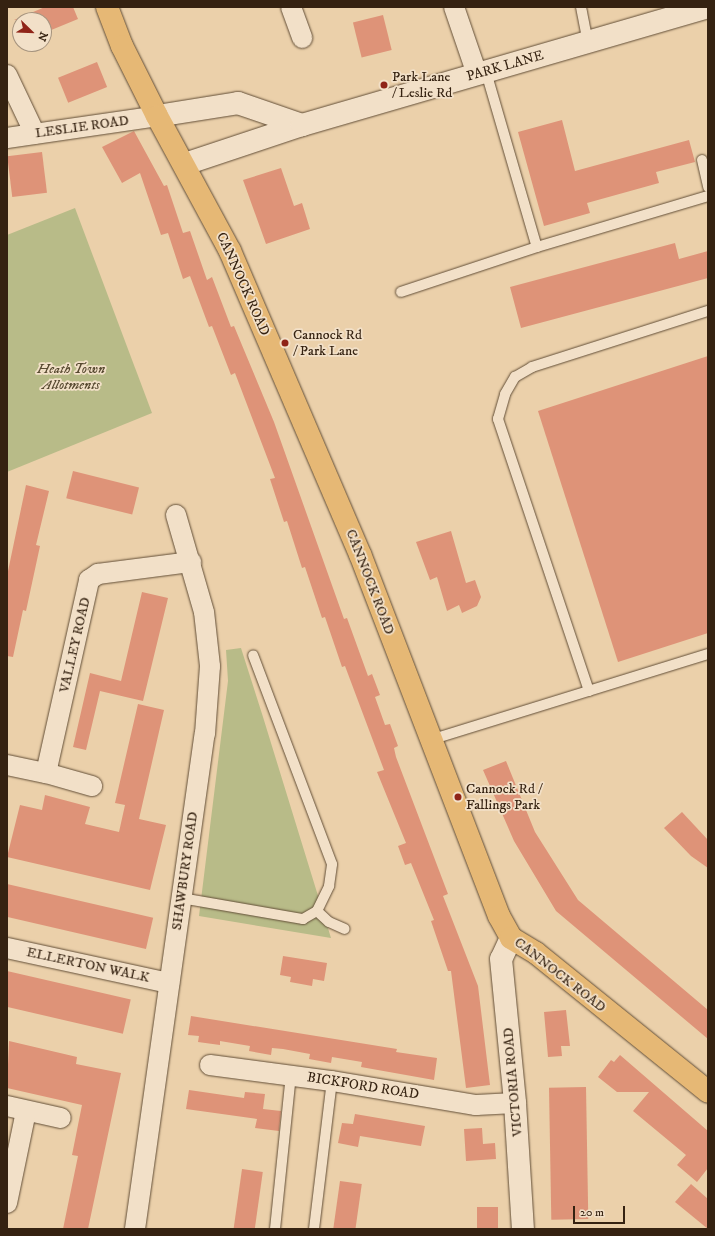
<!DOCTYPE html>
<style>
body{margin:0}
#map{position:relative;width:715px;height:1236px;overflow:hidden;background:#ebd0aa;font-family:"IM FELL DW Pica",serif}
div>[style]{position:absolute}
.green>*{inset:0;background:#b8bb88}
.building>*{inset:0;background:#de9378;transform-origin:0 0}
.roads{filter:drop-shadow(0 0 1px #624e37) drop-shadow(0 0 1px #624e37)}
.service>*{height:10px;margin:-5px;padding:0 5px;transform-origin:5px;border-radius:5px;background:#f2e0c8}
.minor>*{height:20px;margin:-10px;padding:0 10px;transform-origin:10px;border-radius:10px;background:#f2e0c8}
.tertiary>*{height:22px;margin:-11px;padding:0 11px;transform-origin:11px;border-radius:11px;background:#f2e0c8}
.trunk>*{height:22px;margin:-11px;padding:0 11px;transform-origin:11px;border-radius:11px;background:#e6b875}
.dots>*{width:11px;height:11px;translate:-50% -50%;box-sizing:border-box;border:2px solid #f2e0c8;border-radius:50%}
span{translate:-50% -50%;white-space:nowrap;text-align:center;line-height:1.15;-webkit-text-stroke:3.5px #f2e0c8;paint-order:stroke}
.street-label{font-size:14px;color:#352211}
.poi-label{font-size:14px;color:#352211}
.left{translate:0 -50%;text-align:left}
.park-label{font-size:14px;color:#56482f;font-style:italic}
.frame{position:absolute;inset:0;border:8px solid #352211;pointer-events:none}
.north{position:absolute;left:12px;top:12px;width:40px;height:40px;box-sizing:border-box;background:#f2e0c8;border:1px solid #a6947f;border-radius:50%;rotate:113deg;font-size:11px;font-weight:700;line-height:16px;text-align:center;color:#352211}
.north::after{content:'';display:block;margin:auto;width:14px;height:18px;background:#8f2418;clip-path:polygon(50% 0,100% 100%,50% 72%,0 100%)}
.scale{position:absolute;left:573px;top:1206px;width:52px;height:18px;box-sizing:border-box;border:2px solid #352211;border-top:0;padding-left:5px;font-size:12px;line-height:14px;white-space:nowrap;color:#352211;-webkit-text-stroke:3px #f2e0c8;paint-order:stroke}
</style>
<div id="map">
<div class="green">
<div style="clip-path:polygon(75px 208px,152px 413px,7px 472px,7px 235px)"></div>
<div style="clip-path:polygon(241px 648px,263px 717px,331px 938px,199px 916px,228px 681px,226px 650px)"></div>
</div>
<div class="building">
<div style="clip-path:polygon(45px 7px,73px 7px,78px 19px,44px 33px,44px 20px,14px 20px)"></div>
<div style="left:383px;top:15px;width:36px;height:31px;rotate:76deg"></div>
<div style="left:97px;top:62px;width:27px;height:42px;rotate:68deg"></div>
<div style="clip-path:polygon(562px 120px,575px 171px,689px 140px,695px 162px,656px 172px,659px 183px,587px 203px,590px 213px,544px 226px,518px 132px)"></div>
<div style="clip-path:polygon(134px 131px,164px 186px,167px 185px,183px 233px,190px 231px,207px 280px,212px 277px,231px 327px,234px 326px,274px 422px,344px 619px,347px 618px,368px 676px,372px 674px,380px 695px,375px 697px,385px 725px,390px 724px,398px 746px,394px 748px,396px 757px,448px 894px,443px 896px,478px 986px,490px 1085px,466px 1088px,451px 971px,448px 971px,431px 921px,434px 920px,411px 863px,405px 865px,398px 846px,406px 843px,377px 772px,384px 770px,345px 666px,342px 667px,325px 617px,322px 618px,305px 567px,302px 568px,287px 521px,284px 522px,270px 479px,275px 478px,235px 373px,231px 375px,212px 326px,209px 327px,190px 276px,183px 279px,168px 233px,161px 235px,140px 173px,122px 183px,102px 147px)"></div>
<div style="left:42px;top:152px;width:41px;height:35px;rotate:83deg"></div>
<div style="clip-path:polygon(281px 168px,294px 206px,302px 203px,310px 229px,266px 244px,243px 180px)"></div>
<div style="clip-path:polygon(675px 243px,679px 259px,708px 251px,708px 278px,521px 328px,510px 287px)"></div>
<div style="clip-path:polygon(708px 356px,708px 633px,618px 662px,538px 411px)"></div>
<div style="left:73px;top:471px;width:68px;height:28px;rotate:14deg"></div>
<div style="clip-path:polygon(26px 485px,49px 491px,36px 545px,40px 546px,26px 611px,23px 610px,13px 657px,7px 656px,7px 576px)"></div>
<div style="clip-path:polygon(451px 531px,466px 583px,475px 580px,481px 597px,477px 606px,462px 613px,459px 605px,447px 611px,437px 577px,430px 580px,416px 542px)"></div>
<div style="clip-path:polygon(142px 592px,168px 598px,143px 701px,100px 691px,86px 750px,73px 747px,90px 673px,121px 681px)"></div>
<div style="clip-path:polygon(138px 704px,164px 710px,139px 819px,166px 825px,150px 890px,7px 857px,20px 805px,42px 810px,45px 795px,90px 807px,85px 824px,119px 832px,125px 805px,115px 803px)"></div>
<div style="clip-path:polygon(506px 761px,535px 832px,578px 900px,708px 1010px,708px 1039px,556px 911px,514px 841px,483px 770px)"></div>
<div style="clip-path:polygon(682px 812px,708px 840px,708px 868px,691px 856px,664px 828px)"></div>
<div style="left:7px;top:884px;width:150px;height:32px;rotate:13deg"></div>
<div style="clip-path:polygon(283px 956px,327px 963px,324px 981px,313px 979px,312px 986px,290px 982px,291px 977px,280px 975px)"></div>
<div style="left:7px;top:971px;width:127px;height:35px;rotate:13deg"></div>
<div style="clip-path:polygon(566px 1010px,570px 1046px,561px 1046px,562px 1056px,548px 1057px,544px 1012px)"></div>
<div style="clip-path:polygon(191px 1016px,397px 1049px,396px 1052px,437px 1058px,434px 1080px,361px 1067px,362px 1062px,332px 1057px,331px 1063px,309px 1059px,310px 1054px,283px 1049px,272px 1048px,271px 1055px,249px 1051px,250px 1046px,220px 1041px,220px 1045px,198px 1042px,199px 1036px,188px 1035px)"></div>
<div style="clip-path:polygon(9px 1041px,77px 1057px,76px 1064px,121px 1073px,88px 1229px,63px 1229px,78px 1156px,72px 1155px,82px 1105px,7px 1088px)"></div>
<div style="clip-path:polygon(620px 1055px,708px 1131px,708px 1168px,697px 1182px,677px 1165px,686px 1155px,633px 1111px,649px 1092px,617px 1092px,598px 1077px,611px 1060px,614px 1062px)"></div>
<div style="left:586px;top:1087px;width:132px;height:37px;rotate:89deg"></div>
<div style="clip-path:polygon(189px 1090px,244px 1098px,245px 1092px,265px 1094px,263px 1109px,281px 1111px,279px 1131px,255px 1128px,257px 1119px,186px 1109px)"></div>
<div style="clip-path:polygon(355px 1114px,425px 1126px,421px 1146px,360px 1136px,358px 1147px,338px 1143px,342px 1123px,353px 1124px)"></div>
<div style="clip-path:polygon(482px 1128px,483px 1144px,495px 1143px,496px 1159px,466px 1161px,464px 1129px)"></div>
<div style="left:242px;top:1169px;width:21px;height:61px;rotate:8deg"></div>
<div style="left:340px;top:1181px;width:22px;height:48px;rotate:8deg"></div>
<div style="clip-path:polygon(691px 1184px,708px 1199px,708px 1229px,675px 1202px)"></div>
<div style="left:477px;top:1207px;width:21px;height:22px"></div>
</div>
<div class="roads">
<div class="service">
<div style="left:581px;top:7px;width:36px;rotate:79deg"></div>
<div style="left:486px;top:72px;width:182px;rotate:73.8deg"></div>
<div style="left:537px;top:247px;width:178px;rotate:-16.6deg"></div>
<div style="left:702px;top:160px;width:28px;rotate:77deg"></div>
<div style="left:401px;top:292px;width:143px;rotate:-18.3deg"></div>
<div style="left:589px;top:691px;width:287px;rotate:-108.5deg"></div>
<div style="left:498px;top:419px;width:26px;rotate:-74deg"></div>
<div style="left:505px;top:394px;width:20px;rotate:-60deg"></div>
<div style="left:515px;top:377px;width:20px;rotate:-30deg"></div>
<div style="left:532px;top:367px;width:185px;rotate:-17.7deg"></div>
<div style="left:430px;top:740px;width:291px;rotate:-17.2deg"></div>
<div style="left:181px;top:898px;width:124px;rotate:9.8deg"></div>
<div style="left:303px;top:919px;width:16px;rotate:-30deg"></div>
<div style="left:317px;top:911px;width:28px;rotate:-64deg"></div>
<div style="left:329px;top:886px;width:22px;rotate:-82deg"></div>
<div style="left:332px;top:864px;width:223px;rotate:-110.7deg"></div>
<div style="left:317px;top:911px;width:16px;rotate:43deg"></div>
<div style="left:329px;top:922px;width:17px;rotate:24deg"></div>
<div style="left:275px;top:1229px;width:155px;rotate:-84.1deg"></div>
<div style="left:314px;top:1229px;width:149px;rotate:-83.1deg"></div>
</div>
<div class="minor">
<div style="left:291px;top:7px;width:33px;rotate:70deg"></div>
<div style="left:454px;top:7px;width:71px;rotate:71.1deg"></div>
<div style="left:7px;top:75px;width:65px;rotate:64.6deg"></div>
<div style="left:7px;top:138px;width:152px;rotate:-8.3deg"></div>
<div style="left:7px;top:765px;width:40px;rotate:12deg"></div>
<div style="left:46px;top:773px;width:198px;rotate:-77.4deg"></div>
<div style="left:89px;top:580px;width:11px;rotate:-34deg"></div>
<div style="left:98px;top:574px;width:94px;rotate:-7.4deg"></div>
<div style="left:46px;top:773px;width:48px;rotate:15.8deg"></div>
<div style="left:7px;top:948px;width:166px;rotate:12.2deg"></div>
<div style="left:210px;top:1065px;width:123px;rotate:7.5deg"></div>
<div style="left:332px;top:1081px;width:146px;rotate:9.5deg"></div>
<div style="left:476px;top:1105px;width:39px;rotate:-3deg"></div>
<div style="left:7px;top:1106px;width:55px;rotate:12.5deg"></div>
<div style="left:7px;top:1203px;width:94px;rotate:-78.3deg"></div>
<div style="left:135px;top:1229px;width:500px;rotate:-82deg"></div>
<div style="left:205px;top:734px;width:68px;rotate:-85.8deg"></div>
<div style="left:210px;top:666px;width:54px;rotate:-96.3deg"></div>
<div style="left:204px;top:612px;width:101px;rotate:-106.1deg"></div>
</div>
<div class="tertiary">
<div style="left:157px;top:116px;width:82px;rotate:-9.1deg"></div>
<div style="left:238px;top:103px;width:68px;rotate:19deg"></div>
<div style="left:185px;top:164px;width:123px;rotate:-18.4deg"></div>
<div style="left:302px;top:125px;width:423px;rotate:-16.2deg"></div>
<div style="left:511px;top:938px;width:23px;rotate:115deg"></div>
<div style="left:501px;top:959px;width:145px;rotate:84.4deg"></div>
<div style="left:515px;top:1103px;width:126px;rotate:86.4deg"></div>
</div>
<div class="trunk">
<div style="left:107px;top:7px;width:42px;rotate:69deg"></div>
<div style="left:122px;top:46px;width:78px;rotate:63.4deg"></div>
<div style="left:157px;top:116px;width:153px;rotate:61.6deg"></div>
<div style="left:230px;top:251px;width:330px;rotate:66.8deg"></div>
<div style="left:360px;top:554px;width:388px;rotate:69deg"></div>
<div style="left:499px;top:916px;width:25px;rotate:61deg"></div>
<div style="left:511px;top:938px;width:29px;rotate:31deg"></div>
<div style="left:536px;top:953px;width:221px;rotate:38.9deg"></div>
</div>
</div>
<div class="dots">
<div style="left:384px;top:85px;background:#8f2418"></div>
<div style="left:285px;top:343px;background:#8f2418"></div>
<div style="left:458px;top:797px;background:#8f2418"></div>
</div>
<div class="street-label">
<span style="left:505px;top:66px;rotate:-16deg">PARK LANE</span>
<span style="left:82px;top:127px;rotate:-8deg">LESLIE ROAD</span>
<span style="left:243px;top:284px;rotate:66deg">CANNOCK ROAD</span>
<span style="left:370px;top:582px;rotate:69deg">CANNOCK ROAD</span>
<span style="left:75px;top:645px;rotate:-77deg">VALLEY ROAD</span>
<span style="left:185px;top:871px;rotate:-82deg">SHAWBURY ROAD</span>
<span style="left:88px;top:965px;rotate:12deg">ELLERTON WALK</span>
<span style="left:560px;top:975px;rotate:38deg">CANNOCK ROAD</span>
<span style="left:513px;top:1082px;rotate:-95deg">VICTORIA ROAD</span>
<span style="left:363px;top:1086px;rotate:9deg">BICKFORD ROAD</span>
</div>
<div class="poi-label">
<span class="left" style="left:392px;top:85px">Park Lane<br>/ Leslie Rd</span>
<span class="left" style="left:293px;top:343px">Cannock Rd<br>/ Park Lane</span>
<span class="left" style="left:466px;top:797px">Cannock Rd /<br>Fallings Park</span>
</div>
<div class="park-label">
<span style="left:71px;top:377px">Heath Town<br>Allotments</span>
</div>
<div class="frame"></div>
<div class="north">N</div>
<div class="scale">20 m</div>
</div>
